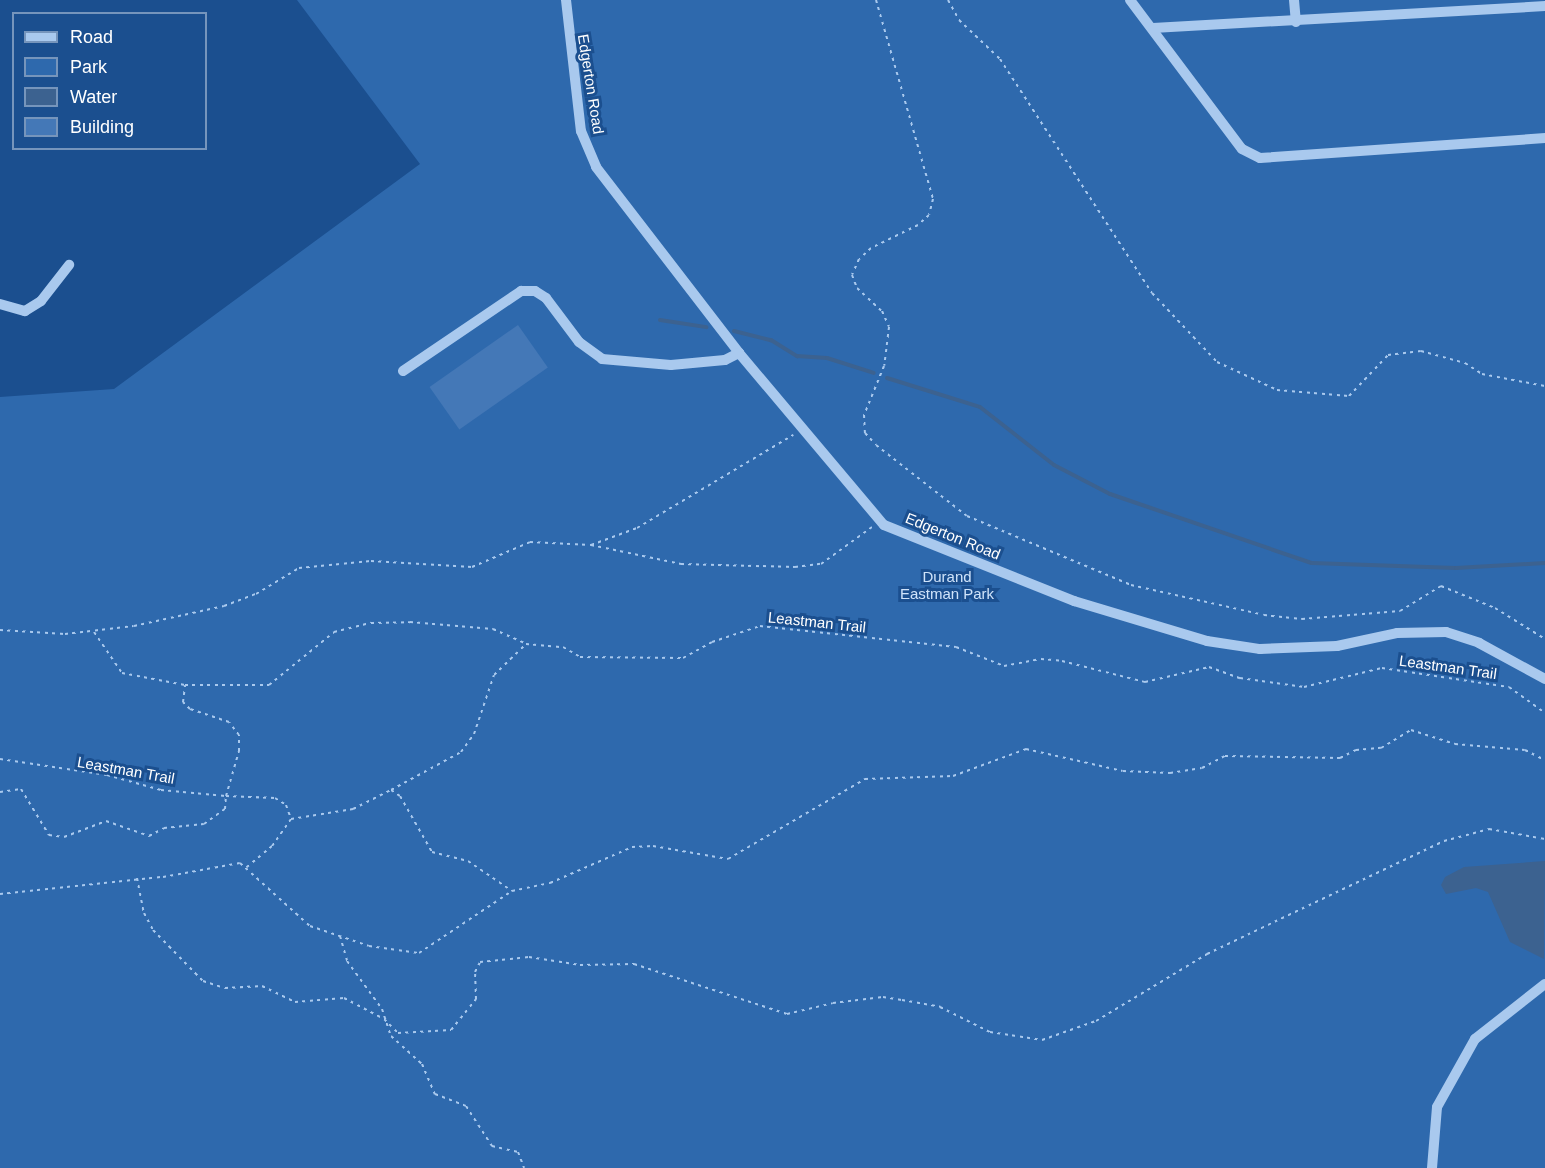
<!DOCTYPE html>
<style>
body{margin:0}
#map{position:relative;width:1545px;height:1168px;overflow:hidden;background:#1b4f8f;font-family:Arial,sans-serif}
div>[style]{position:absolute}
.green>*{inset:0;background:#2e69ad}
.water>*{inset:0;background:#3c6290}
.stream>*{height:4px;margin:-2px;padding:0 2px;transform-origin:2px;border-radius:2px;background:#3c6290}
.building>*{inset:0;background:#4478b7;transform-origin:0 0}
.path>*{height:2px;margin-top:-1px;transform-origin:0;background:repeating-linear-gradient(90deg,#a9c9ee 0 3px,transparent 0 7.5px)}
.minor>*{height:10px;margin:-5px;padding:0 5px;transform-origin:5px;border-radius:5px;background:#a9c9ee}
span{translate:-50% -50%;white-space:nowrap;text-align:center;line-height:1.15;-webkit-text-stroke:6px #1b4f8f;paint-order:stroke}
.street-label{font-size:15px;color:#fff}
.park-label{font-size:15px;color:#cfe3fa}
.legend{position:absolute;left:12px;top:12px;width:195px;height:138px;box-sizing:border-box;background:#1b4f8f;border:2px solid #7695bc;margin:0;padding:8px 10px;list-style:none;font-size:18px;color:#fff}
.legend li{display:flex;align-items:center;gap:12px;height:30px}
.legend b{width:30px;border:2px solid #7695bc}
</style>
<div id="map">
<div class="green">
<div style="clip-path:polygon(297px 0,1545px 0,1545px 1168px,0 1168px,0 397px,114px 389px,420px 164px)"></div>
</div>
<div class="water">
<div style="clip-path:polygon(1545px 861px,1544px 959px,1510px 942px,1488px 892px,1476px 888px,1446px 894px,1441px 885px,1445px 877px,1464px 867px)"></div>
</div>
<div class="stream">
<div style="left:660px;top:320px;width:47px;rotate:8.7deg"></div>
<div style="left:734px;top:331px;width:38px;rotate:14deg"></div>
<div style="left:771px;top:340px;width:31px;rotate:32deg"></div>
<div style="left:797px;top:356px;width:30px;rotate:4deg"></div>
<div style="left:827px;top:358px;width:49px;rotate:17.7deg"></div>
<div style="left:887px;top:378px;width:97px;rotate:17.3deg"></div>
<div style="left:980px;top:407px;width:94px;rotate:38.1deg"></div>
<div style="left:1054px;top:465px;width:63px;rotate:27.4deg"></div>
<div style="left:1110px;top:494px;width:213px;rotate:18.9deg"></div>
<div style="left:1312px;top:563px;width:144px;rotate:2deg"></div>
<div style="left:1456px;top:568px;width:89px;rotate:-3.2deg"></div>
</div>
<div class="building">
<div style="left:518px;top:325px;width:52px;height:108px;rotate:55deg"></div>
</div>
<div class="path">
<div style="left:876px;top:0;width:207px;rotate:74deg"></div>
<div style="left:933px;top:199px;width:16px;rotate:104deg"></div>
<div style="left:929px;top:215px;width:15px;rotate:138deg"></div>
<div style="left:918px;top:225px;width:52px;rotate:153.9deg"></div>
<div style="left:871px;top:248px;width:16px;rotate:137deg"></div>
<div style="left:859px;top:259px;width:17px;rotate:114deg"></div>
<div style="left:852px;top:275px;width:14px;rotate:69deg"></div>
<div style="left:857px;top:288px;width:34px;rotate:43deg"></div>
<div style="left:882px;top:311px;width:17px;rotate:66deg"></div>
<div style="left:889px;top:327px;width:39px;rotate:97deg"></div>
<div style="left:884px;top:366px;width:53px;rotate:112.2deg"></div>
<div style="left:864px;top:415px;width:18px;rotate:87deg"></div>
<div style="left:865px;top:433px;width:16px;rotate:47deg"></div>
<div style="left:876px;top:445px;width:115px;rotate:38deg"></div>
<div style="left:967px;top:516px;width:178px;rotate:22.8deg"></div>
<div style="left:1131px;top:585px;width:136px;rotate:12.7deg"></div>
<div style="left:1264px;top:615px;width:38px;rotate:6deg"></div>
<div style="left:1302px;top:619px;width:98px;rotate:-4.7deg"></div>
<div style="left:1400px;top:611px;width:48px;rotate:-31.4deg"></div>
<div style="left:1441px;top:586px;width:58px;rotate:22.2deg"></div>
<div style="left:1495px;top:608px;width:59px;rotate:31.8deg"></div>
<div style="left:948px;top:0;width:23px;rotate:61deg"></div>
<div style="left:959px;top:20px;width:57px;rotate:43.6deg"></div>
<div style="left:1000px;top:59px;width:279px;rotate:57deg"></div>
<div style="left:1152px;top:293px;width:95px;rotate:46.7deg"></div>
<div style="left:1217px;top:362px;width:66px;rotate:25deg"></div>
<div style="left:1277px;top:390px;width:72px;rotate:4.8deg"></div>
<div style="left:1349px;top:396px;width:57px;rotate:-46.4deg"></div>
<div style="left:1388px;top:355px;width:33px;rotate:-7deg"></div>
<div style="left:1421px;top:351px;width:46px;rotate:15.3deg"></div>
<div style="left:1465px;top:363px;width:20px;rotate:33deg"></div>
<div style="left:1482px;top:374px;width:64px;rotate:10.8deg"></div>
<div style="left:591px;top:545px;width:49px;rotate:-20.3deg"></div>
<div style="left:637px;top:528px;width:182px;rotate:-30.8deg"></div>
<div style="left:0;top:630px;width:65px;rotate:3.5deg"></div>
<div style="left:65px;top:634px;width:69px;rotate:-6.6deg"></div>
<div style="left:134px;top:626px;width:92px;rotate:-12.5deg"></div>
<div style="left:224px;top:606px;width:34px;rotate:-21deg"></div>
<div style="left:256px;top:594px;width:50px;rotate:-31.2deg"></div>
<div style="left:299px;top:568px;width:72px;rotate:-5.6deg"></div>
<div style="left:371px;top:561px;width:101px;rotate:3.4deg"></div>
<div style="left:472px;top:567px;width:63px;rotate:-23.3deg"></div>
<div style="left:530px;top:542px;width:61px;rotate:2.8deg"></div>
<div style="left:591px;top:545px;width:92px;rotate:11.9deg"></div>
<div style="left:681px;top:564px;width:114px;rotate:1.5deg"></div>
<div style="left:795px;top:567px;width:26px;rotate:-7deg"></div>
<div style="left:821px;top:564px;width:63px;rotate:-36deg"></div>
<div style="left:94px;top:632px;width:50px;rotate:55.7deg"></div>
<div style="left:122px;top:673px;width:64px;rotate:10.8deg"></div>
<div style="left:0;top:759px;width:108px;rotate:8.5deg"></div>
<div style="left:107px;top:775px;width:56px;rotate:15.5deg"></div>
<div style="left:161px;top:790px;width:65px;rotate:5.3deg"></div>
<div style="left:226px;top:796px;width:47px;rotate:-73.9deg"></div>
<div style="left:239px;top:751px;width:16px;rotate:-90deg"></div>
<div style="left:239px;top:735px;width:16px;rotate:-128deg"></div>
<div style="left:229px;top:722px;width:41px;rotate:-161.6deg"></div>
<div style="left:190px;top:709px;width:10px;rotate:-135deg"></div>
<div style="left:183px;top:702px;width:17px;rotate:-83deg"></div>
<div style="left:185px;top:685px;width:84px"></div>
<div style="left:269px;top:685px;width:84px;rotate:-39.2deg"></div>
<div style="left:334px;top:632px;width:38px;rotate:-14deg"></div>
<div style="left:371px;top:623px;width:39px;rotate:-1deg"></div>
<div style="left:410px;top:622px;width:83px;rotate:4.8deg"></div>
<div style="left:493px;top:629px;width:36px;rotate:24deg"></div>
<div style="left:526px;top:644px;width:37px;rotate:5deg"></div>
<div style="left:563px;top:647px;width:20px;rotate:30deg"></div>
<div style="left:580px;top:657px;width:103px;rotate:0.6deg"></div>
<div style="left:683px;top:658px;width:33px;rotate:-29deg"></div>
<div style="left:712px;top:642px;width:51px;rotate:-18.4deg"></div>
<div style="left:760px;top:626px;width:197px;rotate:6.1deg"></div>
<div style="left:956px;top:647px;width:52px;rotate:21.6deg"></div>
<div style="left:1004px;top:666px;width:38px;rotate:-11deg"></div>
<div style="left:1041px;top:659px;width:21px;rotate:5deg"></div>
<div style="left:1062px;top:661px;width:86px;rotate:14.2deg"></div>
<div style="left:1145px;top:682px;width:66px;rotate:-13.2deg"></div>
<div style="left:1209px;top:667px;width:33px;rotate:20deg"></div>
<div style="left:1240px;top:678px;width:65px;rotate:8deg"></div>
<div style="left:1304px;top:687px;width:80px;rotate:-13.7deg"></div>
<div style="left:1382px;top:668px;width:128px;rotate:8.5deg"></div>
<div style="left:1509px;top:687px;width:44px;rotate:35.8deg"></div>
<div style="left:391px;top:790px;width:80px;rotate:-28.5deg"></div>
<div style="left:461px;top:752px;width:22px;rotate:-54deg"></div>
<div style="left:474px;top:734px;width:62px;rotate:-71.3deg"></div>
<div style="left:494px;top:675px;width:45px;rotate:-44.1deg"></div>
<div style="left:0;top:792px;width:21px;rotate:-8deg"></div>
<div style="left:21px;top:789px;width:54px;rotate:58.7deg"></div>
<div style="left:49px;top:835px;width:15px;rotate:8deg"></div>
<div style="left:64px;top:837px;width:45px;rotate:-20.9deg"></div>
<div style="left:106px;top:821px;width:46px;rotate:19.2deg"></div>
<div style="left:149px;top:836px;width:17px;rotate:-28deg"></div>
<div style="left:164px;top:828px;width:40px;rotate:-5.7deg"></div>
<div style="left:204px;top:824px;width:26px;rotate:-36deg"></div>
<div style="left:225px;top:809px;width:13px;rotate:-86deg"></div>
<div style="left:226px;top:796px;width:49px;rotate:2.3deg"></div>
<div style="left:275px;top:798px;width:13px;rotate:32deg"></div>
<div style="left:286px;top:805px;width:15px;rotate:70deg"></div>
<div style="left:291px;top:819px;width:33px;rotate:125deg"></div>
<div style="left:272px;top:846px;width:34px;rotate:140deg"></div>
<div style="left:291px;top:819px;width:63px;rotate:-9.2deg"></div>
<div style="left:353px;top:809px;width:42px;rotate:-26.6deg"></div>
<div style="left:391px;top:790px;width:11px;rotate:34deg"></div>
<div style="left:400px;top:796px;width:64px;rotate:60.3deg"></div>
<div style="left:432px;top:852px;width:37px;rotate:14deg"></div>
<div style="left:468px;top:861px;width:53px;rotate:34.3deg"></div>
<div style="left:137px;top:878px;width:36px;rotate:79deg"></div>
<div style="left:144px;top:913px;width:19px;rotate:62deg"></div>
<div style="left:153px;top:930px;width:71px;rotate:45.6deg"></div>
<div style="left:203px;top:981px;width:23px;rotate:18deg"></div>
<div style="left:225px;top:988px;width:37px;rotate:-3deg"></div>
<div style="left:262px;top:986px;width:37px;rotate:26deg"></div>
<div style="left:295px;top:1002px;width:49px;rotate:-4.7deg"></div>
<div style="left:344px;top:998px;width:45px;rotate:27.7deg"></div>
<div style="left:384px;top:1019px;width:20px;rotate:45deg"></div>
<div style="left:398px;top:1033px;width:53px;rotate:-3.2deg"></div>
<div style="left:451px;top:1030px;width:40px;rotate:-51deg"></div>
<div style="left:476px;top:999px;width:27px;rotate:-92deg"></div>
<div style="left:475px;top:972px;width:11px;rotate:-63deg"></div>
<div style="left:480px;top:962px;width:49px;rotate:-5.8deg"></div>
<div style="left:529px;top:957px;width:52px;rotate:8.9deg"></div>
<div style="left:580px;top:965px;width:54px;rotate:-1.1deg"></div>
<div style="left:634px;top:964px;width:161px;rotate:18.1deg"></div>
<div style="left:787px;top:1014px;width:47px;rotate:-13.4deg"></div>
<div style="left:833px;top:1003px;width:50px;rotate:-6.8deg"></div>
<div style="left:883px;top:997px;width:19px;rotate:9deg"></div>
<div style="left:902px;top:1000px;width:39px;rotate:10deg"></div>
<div style="left:940px;top:1007px;width:56px;rotate:26.6deg"></div>
<div style="left:990px;top:1032px;width:53px;rotate:8.7deg"></div>
<div style="left:1042px;top:1040px;width:57px;rotate:-19.4deg"></div>
<div style="left:1096px;top:1021px;width:130px;rotate:-31.1deg"></div>
<div style="left:1207px;top:954px;width:263px;rotate:-25.5deg"></div>
<div style="left:1444px;top:841px;width:47px;rotate:-14.9deg"></div>
<div style="left:1489px;top:829px;width:57px;rotate:10.1deg"></div>
<div style="left:0;top:894px;width:164px;rotate:-6deg"></div>
<div style="left:163px;top:877px;width:78px;rotate:-10.3deg"></div>
<div style="left:240px;top:863px;width:94px;rotate:42deg"></div>
<div style="left:310px;top:926px;width:62px;rotate:18.7deg"></div>
<div style="left:369px;top:946px;width:50px;rotate:8deg"></div>
<div style="left:419px;top:953px;width:112px;rotate:-33.7deg"></div>
<div style="left:512px;top:891px;width:39px;rotate:-12deg"></div>
<div style="left:550px;top:883px;width:90px;rotate:-23.7deg"></div>
<div style="left:632px;top:847px;width:21px;rotate:-3deg"></div>
<div style="left:653px;top:846px;width:76px;rotate:9.8deg"></div>
<div style="left:728px;top:859px;width:159px;rotate:-30.3deg"></div>
<div style="left:865px;top:779px;width:88px;rotate:-2deg"></div>
<div style="left:953px;top:776px;width:78px;rotate:-20.3deg"></div>
<div style="left:1026px;top:749px;width:99px;rotate:12.8deg"></div>
<div style="left:1123px;top:771px;width:47px;rotate:2.4deg"></div>
<div style="left:1170px;top:773px;width:32px;rotate:-9deg"></div>
<div style="left:1202px;top:768px;width:26px;rotate:-28deg"></div>
<div style="left:1225px;top:756px;width:115px;rotate:1deg"></div>
<div style="left:1340px;top:758px;width:18px;rotate:-27deg"></div>
<div style="left:1356px;top:750px;width:25px;rotate:-5deg"></div>
<div style="left:1381px;top:748px;width:35px;rotate:-31deg"></div>
<div style="left:1411px;top:730px;width:46px;rotate:17.7deg"></div>
<div style="left:1455px;top:744px;width:70px;rotate:4.9deg"></div>
<div style="left:1525px;top:750px;width:22px;rotate:27deg"></div>
<div style="left:340px;top:936px;width:26px;rotate:74deg"></div>
<div style="left:347px;top:961px;width:59px;rotate:53.9deg"></div>
<div style="left:382px;top:1009px;width:28px;rotate:72deg"></div>
<div style="left:391px;top:1036px;width:42px;rotate:42.1deg"></div>
<div style="left:422px;top:1064px;width:33px;rotate:67deg"></div>
<div style="left:435px;top:1094px;width:33px;rotate:21deg"></div>
<div style="left:466px;top:1106px;width:48px;rotate:57deg"></div>
<div style="left:492px;top:1146px;width:27px;rotate:13deg"></div>
<div style="left:518px;top:1152px;width:17px;rotate:69deg"></div>
</div>
<div class="minor">
<div style="left:566px;top:0;width:132px;rotate:83.5deg"></div>
<div style="left:581px;top:131px;width:39px;rotate:67deg"></div>
<div style="left:596px;top:167px;width:235px;rotate:52.4deg"></div>
<div style="left:739px;top:353px;width:225px;rotate:49.9deg"></div>
<div style="left:884px;top:525px;width:205px;rotate:21.8deg"></div>
<div style="left:1074px;top:601px;width:139px;rotate:16.7deg"></div>
<div style="left:1207px;top:641px;width:54px;rotate:8.6deg"></div>
<div style="left:1260px;top:649px;width:77px;rotate:-2.2deg"></div>
<div style="left:1337px;top:646px;width:61px;rotate:-12.2deg"></div>
<div style="left:1397px;top:633px;width:49px;rotate:-1.2deg"></div>
<div style="left:1446px;top:632px;width:35px;rotate:18deg"></div>
<div style="left:1479px;top:643px;width:75px;rotate:28.6deg"></div>
<div style="left:1130px;top:0;width:186px;rotate:53.1deg"></div>
<div style="left:1242px;top:149px;width:20px;rotate:27deg"></div>
<div style="left:1260px;top:158px;width:286px;rotate:-4deg"></div>
<div style="left:1294px;top:0;width:22px;rotate:85deg"></div>
<div style="left:1153px;top:28px;width:393px;rotate:-3.2deg"></div>
<div style="left:0;top:304px;width:26px;rotate:16deg"></div>
<div style="left:25px;top:311px;width:19px;rotate:-32deg"></div>
<div style="left:41px;top:301px;width:46px;rotate:-52.1deg"></div>
<div style="left:403px;top:371px;width:143px;rotate:-34.1deg"></div>
<div style="left:521px;top:291px;width:14px"></div>
<div style="left:535px;top:291px;width:13px;rotate:32deg"></div>
<div style="left:546px;top:298px;width:55px;rotate:53.1deg"></div>
<div style="left:579px;top:342px;width:29px;rotate:36deg"></div>
<div style="left:602px;top:359px;width:69px;rotate:5deg"></div>
<div style="left:671px;top:365px;width:54px;rotate:-5.3deg"></div>
<div style="left:725px;top:360px;width:16px;rotate:-27deg"></div>
<div style="left:1432px;top:1168px;width:61px;rotate:-85.3deg"></div>
<div style="left:1437px;top:1107px;width:78px;rotate:-60.8deg"></div>
<div style="left:1475px;top:1039px;width:89px;rotate:-38.2deg"></div>
</div>
<div class="street-label">
<span style="left:591px;top:84px;rotate:81deg">Edgerton Road</span>
<span style="left:953px;top:536px;rotate:22deg">Edgerton Road</span>
<span style="left:817px;top:622px;rotate:6deg">Leastman Trail</span>
<span style="left:1448px;top:667px;rotate:8deg">Leastman Trail</span>
<span style="left:126px;top:770px;rotate:10deg">Leastman Trail</span>
</div>
<div class="park-label">
<span style="left:947px;top:585px">Durand<br>Eastman Park</span>
</div>
<ul class="legend">
<li><b style="height:8px;background:#a9c9ee"></b>Road</li>
<li><b style="height:16px;background:#2e69ad"></b>Park</li>
<li><b style="height:16px;background:#3c6290"></b>Water</li>
<li><b style="height:16px;background:#4478b7"></b>Building</li>
</ul>
</div>
